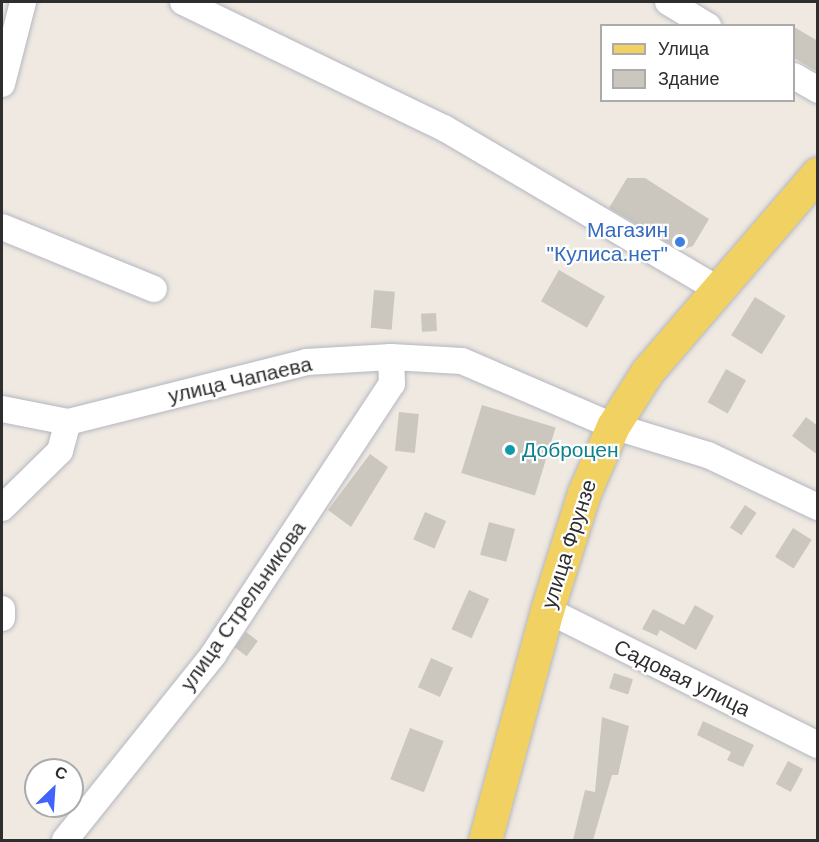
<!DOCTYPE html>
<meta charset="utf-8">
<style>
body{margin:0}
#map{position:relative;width:819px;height:842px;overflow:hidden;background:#efe9e1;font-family:Arial,sans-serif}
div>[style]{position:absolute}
.building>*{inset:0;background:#cbc7bf;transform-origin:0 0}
.roads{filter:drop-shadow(0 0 2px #b4b7c1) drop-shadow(0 0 2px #b4b7c1)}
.minor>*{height:26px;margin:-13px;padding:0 13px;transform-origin:13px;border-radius:13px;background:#fff}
.major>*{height:33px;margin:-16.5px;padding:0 16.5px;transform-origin:16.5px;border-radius:16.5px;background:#f2d163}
.dots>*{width:16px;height:16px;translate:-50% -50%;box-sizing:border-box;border:3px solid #fff;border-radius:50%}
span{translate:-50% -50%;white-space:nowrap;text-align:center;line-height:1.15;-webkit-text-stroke:4.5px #fff;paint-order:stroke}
.shop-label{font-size:21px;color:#366cbe}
.right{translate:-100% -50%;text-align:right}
.street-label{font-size:21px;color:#2e2e2e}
.culture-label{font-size:21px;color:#0d838f}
.left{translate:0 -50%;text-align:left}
.frame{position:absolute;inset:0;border:3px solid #2e2e2e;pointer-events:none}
.legend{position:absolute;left:600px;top:24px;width:195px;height:78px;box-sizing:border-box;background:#fff;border:2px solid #ababab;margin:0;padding:8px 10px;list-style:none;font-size:18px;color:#2e2e2e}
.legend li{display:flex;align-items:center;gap:12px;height:30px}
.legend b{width:30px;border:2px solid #ababab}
.north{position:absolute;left:24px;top:758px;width:60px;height:60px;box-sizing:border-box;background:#fff;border:2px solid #ababab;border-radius:50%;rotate:25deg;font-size:16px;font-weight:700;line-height:24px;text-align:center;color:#2e2e2e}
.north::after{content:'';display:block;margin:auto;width:21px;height:27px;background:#4264fb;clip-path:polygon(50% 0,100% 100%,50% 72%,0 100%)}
</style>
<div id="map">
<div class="building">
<div style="clip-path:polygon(794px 27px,818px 41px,818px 72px,794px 58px)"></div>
<div style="clip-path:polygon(627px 178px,645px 178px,709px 219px,693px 246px,680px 250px,609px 208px)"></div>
<div style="left:559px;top:270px;width:53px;height:36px;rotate:30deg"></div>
<div style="left:374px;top:290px;width:21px;height:38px;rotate:5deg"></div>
<div style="left:755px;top:297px;width:36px;height:45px;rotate:32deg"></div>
<div style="left:436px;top:313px;width:18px;height:15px;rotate:87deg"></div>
<div style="left:726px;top:369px;width:23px;height:38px;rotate:29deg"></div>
<div style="left:482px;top:405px;width:77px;height:71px;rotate:17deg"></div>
<div style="left:399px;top:412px;width:20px;height:39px;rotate:6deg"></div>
<div style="clip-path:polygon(806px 417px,818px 426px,818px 455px,792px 436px)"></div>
<div style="clip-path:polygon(370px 454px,388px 467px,351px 527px,328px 510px)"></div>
<div style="left:745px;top:505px;width:14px;height:27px;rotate:34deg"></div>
<div style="left:425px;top:512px;width:23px;height:30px;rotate:23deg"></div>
<div style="left:489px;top:522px;width:27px;height:34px;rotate:15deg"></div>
<div style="left:793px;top:528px;width:22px;height:34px;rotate:32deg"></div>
<div style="left:469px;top:590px;width:22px;height:43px;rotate:24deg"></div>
<div style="clip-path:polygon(695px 605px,714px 616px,696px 650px,660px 630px,657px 636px,642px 629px,653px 609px,684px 625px)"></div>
<div style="left:246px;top:632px;width:15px;height:19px;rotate:37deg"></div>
<div style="left:431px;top:658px;width:24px;height:32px;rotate:24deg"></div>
<div style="left:614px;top:673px;width:20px;height:16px;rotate:18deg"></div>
<div style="clip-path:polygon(602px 717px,629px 726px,618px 775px,612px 775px,593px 840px,573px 840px,585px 790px,595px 792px)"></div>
<div style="clip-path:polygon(703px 721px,754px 745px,743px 767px,727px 760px,731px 752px,697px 735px)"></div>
<div style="left:410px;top:728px;width:36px;height:55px;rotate:21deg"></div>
<div style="left:788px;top:761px;width:17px;height:26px;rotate:28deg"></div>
</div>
<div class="roads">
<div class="minor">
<div style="left:183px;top:2px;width:290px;rotate:25.8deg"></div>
<div style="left:444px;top:128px;width:319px;rotate:30.5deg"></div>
<div style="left:668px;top:2px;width:47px;rotate:31deg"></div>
<div style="left:794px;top:76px;width:28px;rotate:30deg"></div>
<div style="left:2px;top:84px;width:85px;rotate:-75.6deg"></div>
<div style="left:2px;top:227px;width:164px;rotate:22.2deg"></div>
<div style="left:2px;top:409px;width:67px;rotate:11.1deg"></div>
<div style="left:68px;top:422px;width:245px;rotate:-14.1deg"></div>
<div style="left:306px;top:362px;width:85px;rotate:-3.4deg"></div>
<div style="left:391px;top:357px;width:71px;rotate:3.2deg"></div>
<div style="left:462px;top:361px;width:164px;rotate:23.3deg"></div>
<div style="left:613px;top:426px;width:99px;rotate:17deg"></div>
<div style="left:708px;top:455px;width:122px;rotate:25.3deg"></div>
<div style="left:2px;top:508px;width:81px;rotate:-44.5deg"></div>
<div style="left:60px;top:451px;width:30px;rotate:-75deg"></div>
<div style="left:2px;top:609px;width:9px;rotate:90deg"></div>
<div style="left:547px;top:610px;width:303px;rotate:26.5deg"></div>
<div style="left:65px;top:840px;width:237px;rotate:-51.3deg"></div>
<div style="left:213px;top:655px;width:325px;rotate:-56.6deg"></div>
<div style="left:392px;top:384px;width:27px;rotate:-92deg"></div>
</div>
<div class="major">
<div style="left:485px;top:840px;width:238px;rotate:-74.9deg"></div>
<div style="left:547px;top:610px;width:123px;rotate:-72.5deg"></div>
<div style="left:584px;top:493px;width:73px;rotate:-66.6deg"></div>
<div style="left:613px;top:426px;width:64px;rotate:-57.8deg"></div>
<div style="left:647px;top:372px;width:262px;rotate:-49.3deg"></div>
</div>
</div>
<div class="dots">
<div style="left:680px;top:242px;background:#3f7fe0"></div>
<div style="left:510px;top:450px;background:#0f9aa8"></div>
</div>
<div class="shop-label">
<span class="right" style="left:668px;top:242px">Магазин<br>"Кулиса.нет"</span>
</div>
<div class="street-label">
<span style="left:240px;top:380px;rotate:-13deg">улица Чапаева</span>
<span style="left:569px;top:544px;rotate:-72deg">улица Фрунзе</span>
<span style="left:243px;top:606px;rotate:-55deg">улица Стрельникова</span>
<span style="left:682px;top:678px;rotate:26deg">Садовая улица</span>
</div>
<div class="culture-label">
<span class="left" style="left:522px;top:450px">Доброцен</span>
</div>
<div class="frame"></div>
<ul class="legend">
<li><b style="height:8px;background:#f2d163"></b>Улица</li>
<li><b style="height:16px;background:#cbc7bf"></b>Здание</li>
</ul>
<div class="north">С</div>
</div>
